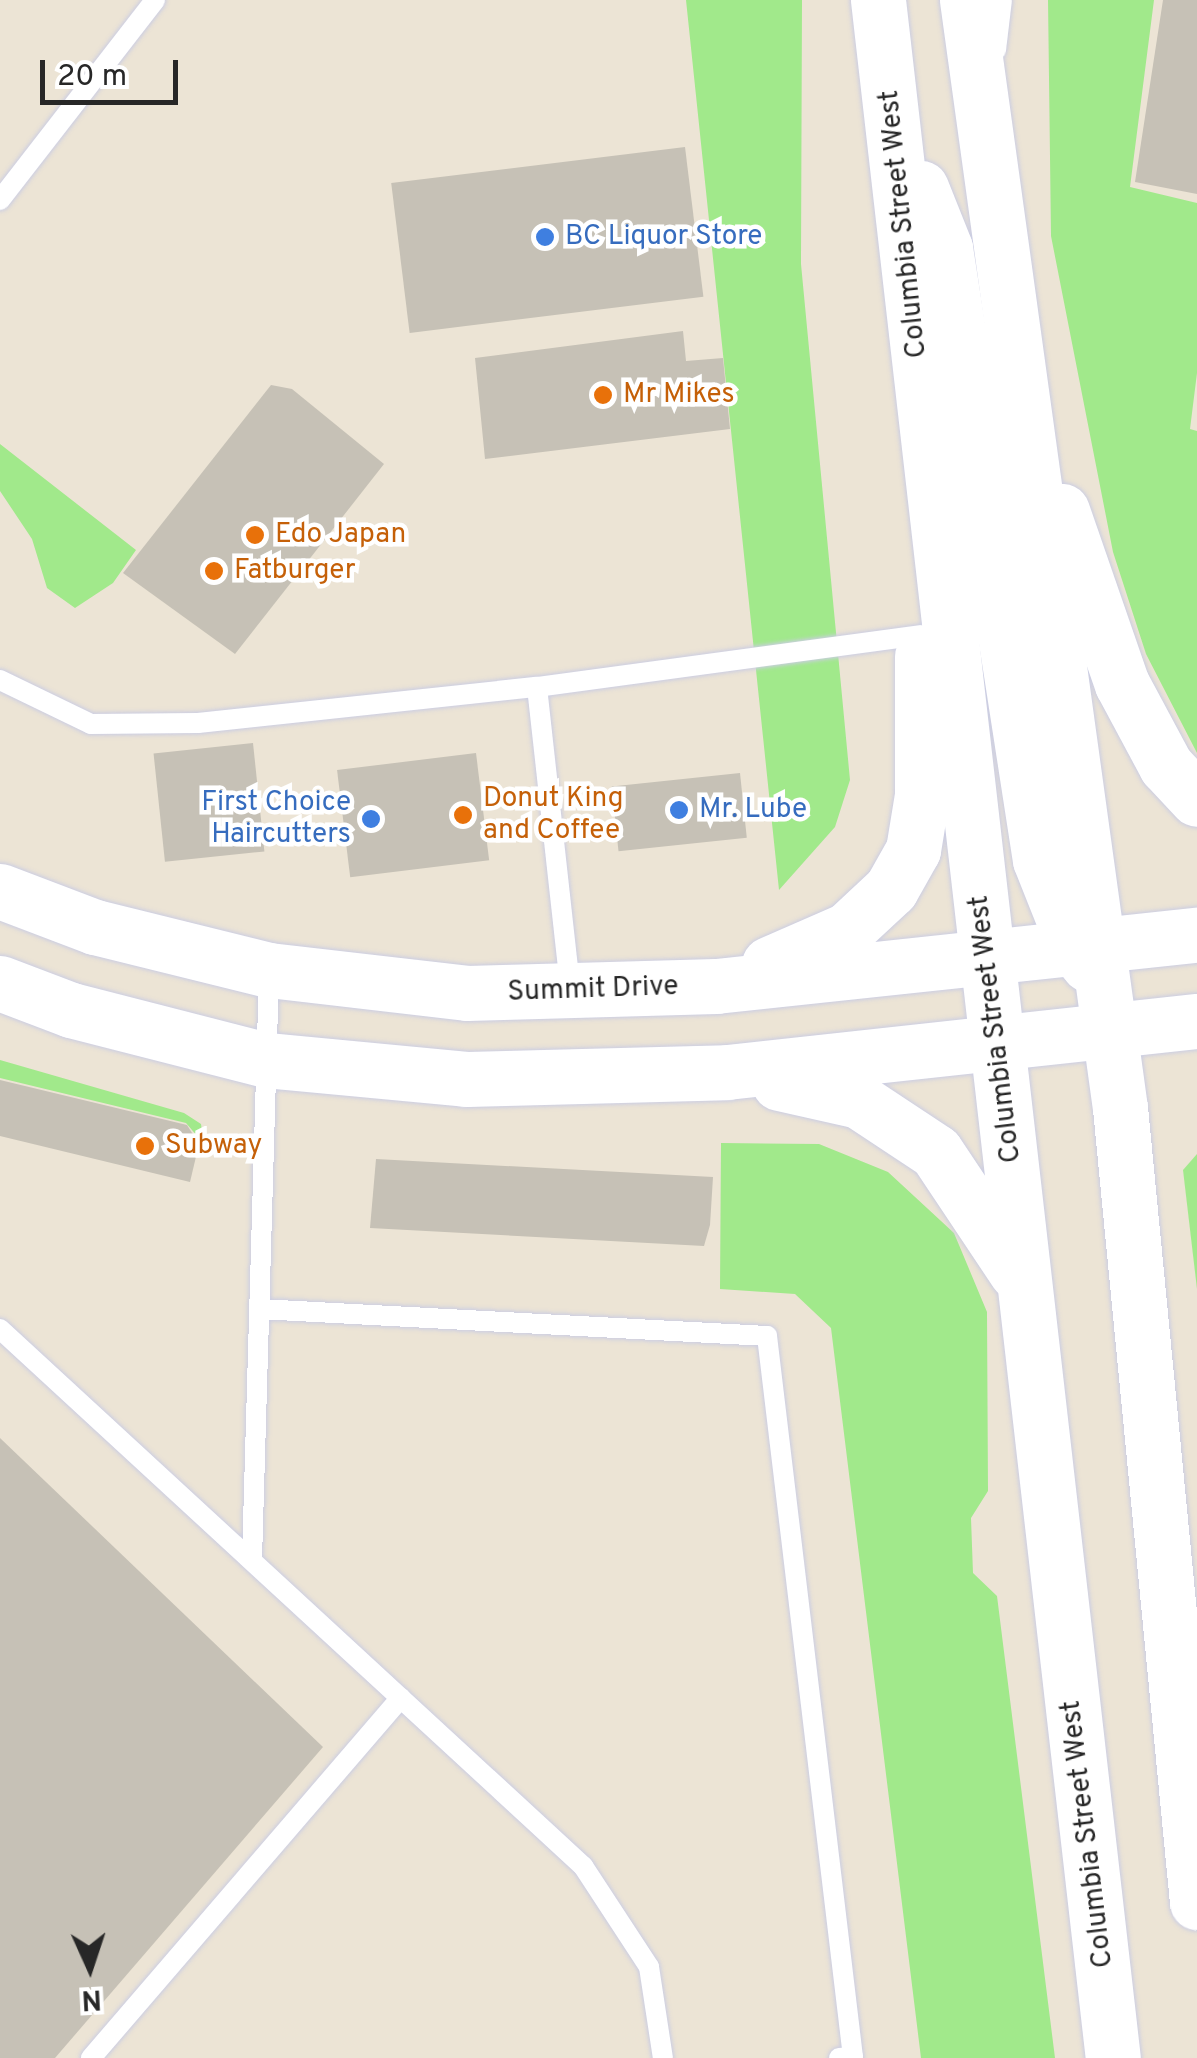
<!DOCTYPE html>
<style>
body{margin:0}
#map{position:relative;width:1197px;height:2058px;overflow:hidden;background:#ece4d5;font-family:Overpass,sans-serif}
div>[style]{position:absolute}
.green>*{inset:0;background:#a1e98b}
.building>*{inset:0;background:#c6c1b6;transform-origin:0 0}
.roads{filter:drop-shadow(0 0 2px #cbcde2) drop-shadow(0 0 2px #cbcde2)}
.lane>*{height:20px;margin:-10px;padding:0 10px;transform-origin:10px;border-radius:10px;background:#fff}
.secondary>*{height:55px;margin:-27.5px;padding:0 27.5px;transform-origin:27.5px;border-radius:27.5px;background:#fff}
.dots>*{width:28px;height:28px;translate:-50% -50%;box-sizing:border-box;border:5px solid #fff;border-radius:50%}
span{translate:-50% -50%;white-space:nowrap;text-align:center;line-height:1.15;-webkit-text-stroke:9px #fff;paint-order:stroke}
.street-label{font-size:28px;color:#272727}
.shop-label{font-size:28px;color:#366cbe}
.left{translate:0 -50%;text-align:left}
.right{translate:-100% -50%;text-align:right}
.food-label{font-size:28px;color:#c56008}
.north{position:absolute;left:40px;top:1918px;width:100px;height:100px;-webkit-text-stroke:8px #fff;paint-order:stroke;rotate:177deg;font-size:28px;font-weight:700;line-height:40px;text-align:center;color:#272727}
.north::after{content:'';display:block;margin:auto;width:35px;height:45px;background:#272727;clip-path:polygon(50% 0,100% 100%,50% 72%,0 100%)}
.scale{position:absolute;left:40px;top:60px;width:138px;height:45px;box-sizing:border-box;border:5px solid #272727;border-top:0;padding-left:12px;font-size:30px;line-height:35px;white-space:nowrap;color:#272727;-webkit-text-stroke:8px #fff;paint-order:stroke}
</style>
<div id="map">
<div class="green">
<div style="clip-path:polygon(686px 0,802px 0,801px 264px,850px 780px,835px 827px,779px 890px)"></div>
<div style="clip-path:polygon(1048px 0,1154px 0,1130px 187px,1197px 203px,1197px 373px,1190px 429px,1197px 431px,1197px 753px,1146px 654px,1113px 552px,1051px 236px)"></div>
<div style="clip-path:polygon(0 444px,136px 550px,113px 583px,75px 608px,47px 588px,32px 539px,0 491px)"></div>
<div style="clip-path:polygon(0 1060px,184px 1113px,201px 1124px,204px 1144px,186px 1123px,0 1078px)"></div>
<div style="clip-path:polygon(721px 1143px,819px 1144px,888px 1172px,954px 1233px,987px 1312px,988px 1491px,971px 1518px,973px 1573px,997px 1596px,1055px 2058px,921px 2058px,831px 1328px,795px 1294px,720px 1289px)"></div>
<div style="clip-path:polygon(1197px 1154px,1197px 1289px,1183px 1170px)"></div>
</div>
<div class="building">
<div style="clip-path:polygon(1163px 0,1197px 0,1197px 194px,1135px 182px)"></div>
<div style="left:685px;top:147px;width:151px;height:296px;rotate:83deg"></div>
<div style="clip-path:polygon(683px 331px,686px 361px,723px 358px,730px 429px,485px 459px,475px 358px)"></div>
<div style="clip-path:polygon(271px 385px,292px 389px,384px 464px,235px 654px,123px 573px)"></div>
<div style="left:253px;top:743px;width:109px;height:100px;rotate:84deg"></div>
<div style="left:476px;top:753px;width:108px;height:140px;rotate:83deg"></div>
<div style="left:740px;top:773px;width:65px;height:129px;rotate:84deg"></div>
<div style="clip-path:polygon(0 1080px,187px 1125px,199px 1144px,190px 1182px,0 1136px)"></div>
<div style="clip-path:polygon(376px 1159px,713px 1177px,710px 1225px,704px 1246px,370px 1228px)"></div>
<div style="clip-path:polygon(0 1438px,323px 1747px,55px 2058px,0 2058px)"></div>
</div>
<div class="roads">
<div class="lane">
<div style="left:996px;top:50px;width:50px;rotate:-83.2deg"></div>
<div style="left:0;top:200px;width:253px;rotate:-52.2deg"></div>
<div style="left:0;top:680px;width:101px;rotate:25.8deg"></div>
<div style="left:91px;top:724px;width:107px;rotate:-0.5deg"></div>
<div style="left:198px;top:723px;width:341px;rotate:-6.1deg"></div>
<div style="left:537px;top:687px;width:388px;rotate:-7.7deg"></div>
<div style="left:537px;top:687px;width:301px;rotate:83.7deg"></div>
<div style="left:259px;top:1309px;width:509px;rotate:3.04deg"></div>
<div style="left:767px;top:1336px;width:726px;rotate:83.2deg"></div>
<div style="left:853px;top:2057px;width:14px;rotate:176deg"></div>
<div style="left:0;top:1329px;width:793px;rotate:42.65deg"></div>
<div style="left:583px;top:1866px;width:121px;rotate:56.8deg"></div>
<div style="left:649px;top:1967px;width:92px;rotate:81.3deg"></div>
<div style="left:252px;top:1559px;width:588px;rotate:-88.34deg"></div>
<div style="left:91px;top:2058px;width:475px;rotate:-49.3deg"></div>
</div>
<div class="secondary">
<div style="left:878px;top:0;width:2071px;rotate:83.49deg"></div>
<div style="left:967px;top:0;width:1119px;rotate:82.14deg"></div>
<div style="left:1120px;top:1108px;width:798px;rotate:84.46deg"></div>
<div style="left:921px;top:188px;width:65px;rotate:68.2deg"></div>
<div style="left:945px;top:248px;width:619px;rotate:81.18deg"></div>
<div style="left:1040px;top:860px;width:95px;rotate:68.3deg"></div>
<div style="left:1075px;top:948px;width:21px;rotate:51deg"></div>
<div style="left:1062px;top:511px;width:183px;rotate:70.9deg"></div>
<div style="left:1122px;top:684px;width:93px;rotate:61.8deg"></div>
<div style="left:1166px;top:766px;width:45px;rotate:46.8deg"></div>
<div style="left:0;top:891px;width:102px;rotate:20.8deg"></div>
<div style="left:95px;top:927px;width:179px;rotate:13.9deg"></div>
<div style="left:269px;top:970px;width:199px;rotate:6.6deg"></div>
<div style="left:467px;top:993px;width:249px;rotate:-1.6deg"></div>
<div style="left:716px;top:986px;width:484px;rotate:-6.1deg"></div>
<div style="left:769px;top:964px;width:85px;rotate:-23.6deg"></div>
<div style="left:847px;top:930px;width:60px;rotate:-43deg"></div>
<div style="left:891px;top:889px;width:45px;rotate:-60.6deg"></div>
<div style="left:913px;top:850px;width:56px;rotate:-80.7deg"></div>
<div style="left:922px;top:795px;width:139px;rotate:-90deg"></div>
<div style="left:0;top:983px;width:76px;rotate:20.8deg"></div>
<div style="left:71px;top:1010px;width:201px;rotate:14.4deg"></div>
<div style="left:266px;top:1060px;width:201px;rotate:5.4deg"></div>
<div style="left:466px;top:1079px;width:261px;rotate:-1.5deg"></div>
<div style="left:727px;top:1072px;width:473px;rotate:-6.2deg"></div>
<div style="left:779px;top:1083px;width:82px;rotate:12.7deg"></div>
<div style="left:859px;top:1101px;width:92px;rotate:33.5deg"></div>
<div style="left:936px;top:1152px;width:144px;rotate:56.3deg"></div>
</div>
</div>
<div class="dots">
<div style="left:545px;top:237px;background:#3f7fe0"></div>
<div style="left:603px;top:395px;background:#e8710a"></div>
<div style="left:255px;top:535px;background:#e8710a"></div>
<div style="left:214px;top:571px;background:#e8710a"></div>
<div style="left:679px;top:810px;background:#3f7fe0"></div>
<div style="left:463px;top:815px;background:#e8710a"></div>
<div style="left:371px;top:819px;background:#3f7fe0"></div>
<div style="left:145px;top:1146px;background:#e8710a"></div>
</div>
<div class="street-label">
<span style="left:904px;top:224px;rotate:-96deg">Columbia Street West</span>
<span style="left:593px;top:990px;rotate:-2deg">Summit Drive</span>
<span style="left:996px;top:1029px;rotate:-97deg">Columbia Street West</span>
<span style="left:1088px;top:1834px;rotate:-97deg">Columbia Street West</span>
</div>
<div class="shop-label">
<span class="left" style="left:565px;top:237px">BC Liquor Store</span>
<span class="right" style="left:351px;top:819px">First Choice<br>Haircutters</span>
<span class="left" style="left:699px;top:810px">Mr. Lube</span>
</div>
<div class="food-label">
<span class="left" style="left:623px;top:395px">Mr Mikes</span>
<span class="left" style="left:275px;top:535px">Edo Japan</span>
<span class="left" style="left:234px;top:571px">Fatburger</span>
<span class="left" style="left:483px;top:815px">Donut King<br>and Coffee</span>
<span class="left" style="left:165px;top:1146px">Subway</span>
</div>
<div class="north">N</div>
<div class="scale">20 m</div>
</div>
